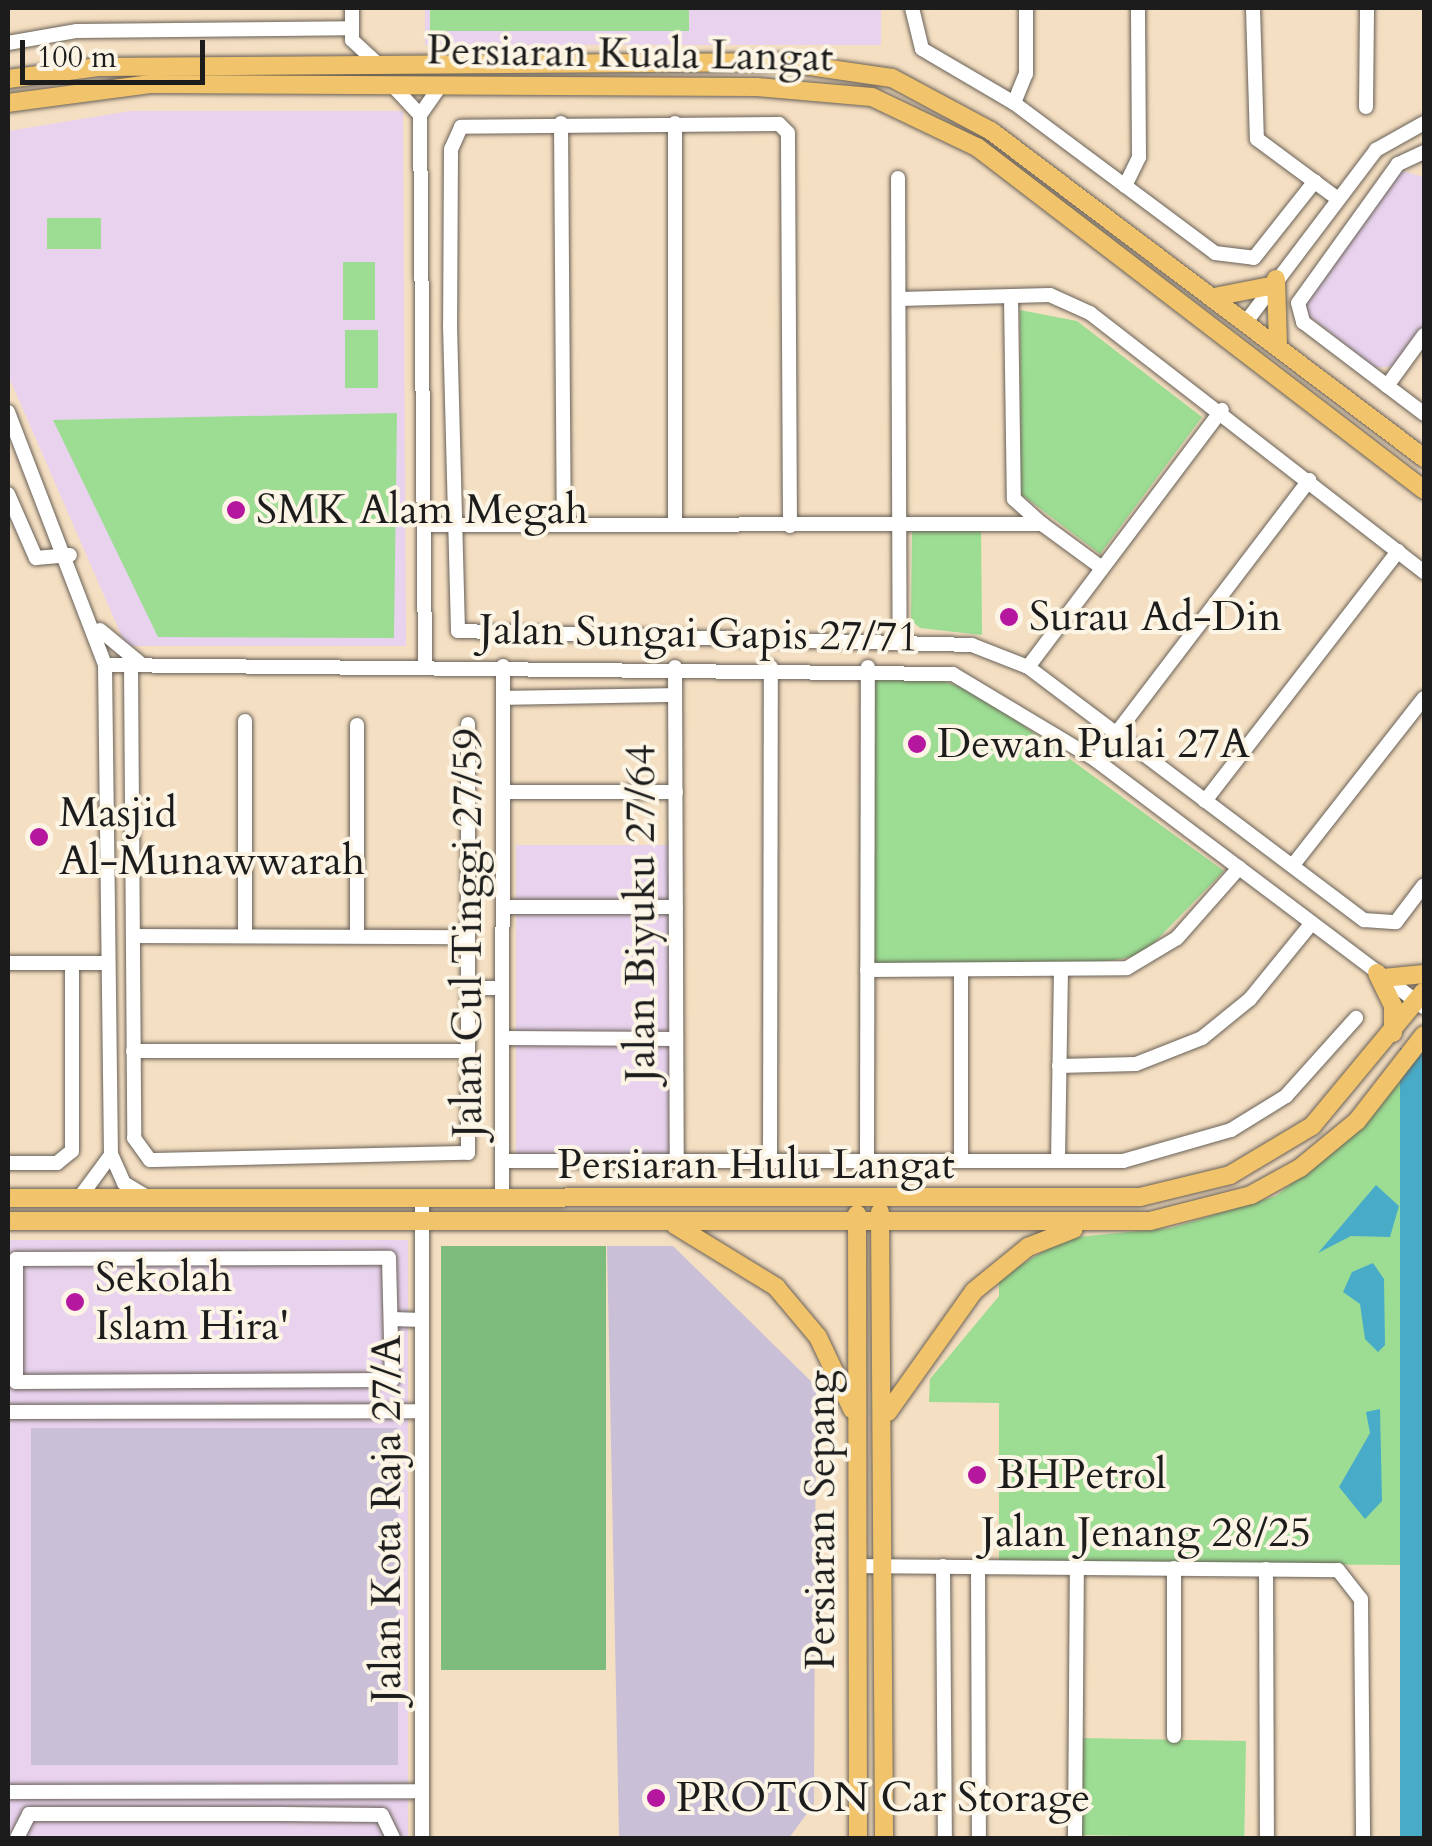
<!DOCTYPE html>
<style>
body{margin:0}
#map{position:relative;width:1432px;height:1846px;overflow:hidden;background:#f5dfc2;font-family:Cardo,serif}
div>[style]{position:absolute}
.built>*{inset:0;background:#e8d2ee;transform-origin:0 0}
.industrial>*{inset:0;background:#c9bfd7;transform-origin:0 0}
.green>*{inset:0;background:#9cdd93;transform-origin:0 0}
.forest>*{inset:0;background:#7dbc7d;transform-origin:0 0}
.water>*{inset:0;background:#48acc8;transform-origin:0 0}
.roads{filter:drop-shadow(0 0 2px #686056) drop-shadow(0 0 2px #686056)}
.minor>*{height:14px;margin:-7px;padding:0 7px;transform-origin:7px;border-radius:7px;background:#fff}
.major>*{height:18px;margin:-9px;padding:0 9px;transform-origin:9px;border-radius:9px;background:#f1c36a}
.dots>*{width:28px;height:28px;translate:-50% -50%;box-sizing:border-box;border:5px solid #fcf5e5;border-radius:50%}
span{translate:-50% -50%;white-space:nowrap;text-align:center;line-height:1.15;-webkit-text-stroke:8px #fcf5e5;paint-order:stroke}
.street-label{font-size:42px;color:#1c1c1c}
.poi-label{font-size:42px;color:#1c1c1c}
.left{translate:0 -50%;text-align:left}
.frame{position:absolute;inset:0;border:10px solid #1c1c1c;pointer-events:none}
.scale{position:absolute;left:20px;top:40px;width:185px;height:45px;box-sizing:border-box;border:5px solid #1c1c1c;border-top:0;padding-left:12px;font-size:30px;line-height:35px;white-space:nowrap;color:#1c1c1c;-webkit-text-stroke:8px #fcf5e5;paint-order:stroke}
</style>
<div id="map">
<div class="built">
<div style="left:425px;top:8px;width:456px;height:37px"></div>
<div style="clip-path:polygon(130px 111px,403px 111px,406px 646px,126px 646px,8px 375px,8px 131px)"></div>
<div style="clip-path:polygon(1399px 170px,1424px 177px,1424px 325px,1393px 366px,1375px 368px,1307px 314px,1304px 296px)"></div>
<div style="left:516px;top:845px;width:157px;height:311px"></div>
<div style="left:8px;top:1240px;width:400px;height:598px"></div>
</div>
<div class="industrial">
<div style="clip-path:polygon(607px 1246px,673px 1246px,816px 1386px,814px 1804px,789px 1838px,619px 1838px)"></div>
<div style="left:31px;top:1428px;width:367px;height:337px"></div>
</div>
<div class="green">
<div style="left:430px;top:8px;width:259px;height:23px"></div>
<div style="left:47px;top:218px;width:54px;height:31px"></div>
<div style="left:343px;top:262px;width:32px;height:58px"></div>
<div style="clip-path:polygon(1020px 310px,1077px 321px,1202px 417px,1100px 554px,1021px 494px)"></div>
<div style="left:345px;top:330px;width:33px;height:58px"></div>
<div style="clip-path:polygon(397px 413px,394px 638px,158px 637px,53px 420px)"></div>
<div style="clip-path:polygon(981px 528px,982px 635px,920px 628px,911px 620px,912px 529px)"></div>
<div style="clip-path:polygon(873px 675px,928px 676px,979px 693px,1224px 871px,1142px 955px,1098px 963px,874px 964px)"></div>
<div style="clip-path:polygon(1411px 1068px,1413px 1565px,999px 1563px,999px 1403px,929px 1402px,930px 1379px,999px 1296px,999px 1278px,1066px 1238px,1171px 1228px,1276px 1196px,1364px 1125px)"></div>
<div style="left:1246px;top:1741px;width:97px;height:166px;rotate:91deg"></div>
</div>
<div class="forest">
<div style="left:441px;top:1246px;width:165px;height:424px"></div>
</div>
<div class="water">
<div style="left:1424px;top:1048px;width:790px;height:24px;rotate:90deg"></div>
<div style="clip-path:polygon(1376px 1185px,1399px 1206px,1390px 1237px,1351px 1236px,1318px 1253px)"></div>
<div style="clip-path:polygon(1373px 1263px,1384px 1279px,1385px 1345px,1378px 1352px,1365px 1339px,1360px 1304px,1343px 1292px,1352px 1272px)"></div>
<div style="clip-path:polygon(1380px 1409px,1382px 1501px,1365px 1519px,1339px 1487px,1370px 1433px,1366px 1412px)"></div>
</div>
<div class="roads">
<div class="minor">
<div style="left:352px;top:8px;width:32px;rotate:90deg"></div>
<div style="left:352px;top:40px;width:34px;rotate:43deg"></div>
<div style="left:912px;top:8px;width:42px;rotate:76.3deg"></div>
<div style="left:922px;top:49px;width:107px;rotate:30.4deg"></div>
<div style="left:1014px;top:103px;width:251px;rotate:36.7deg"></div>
<div style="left:1215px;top:253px;width:39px;rotate:7deg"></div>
<div style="left:1254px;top:258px;width:98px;rotate:-51.6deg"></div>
<div style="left:1253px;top:8px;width:131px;rotate:88.3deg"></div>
<div style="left:1257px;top:139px;width:101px;rotate:36.5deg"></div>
<div style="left:8px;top:43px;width:70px;rotate:-9.9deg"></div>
<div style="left:77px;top:31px;width:274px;rotate:-0.6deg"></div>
<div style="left:393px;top:86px;width:40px;rotate:47deg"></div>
<div style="left:1014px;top:103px;width:31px;rotate:-68deg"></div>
<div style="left:1026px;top:74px;width:66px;rotate:-90deg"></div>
<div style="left:1366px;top:107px;width:99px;rotate:-89.4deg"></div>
<div style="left:561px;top:123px;width:402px;rotate:89.6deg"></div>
<div style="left:675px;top:123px;width:402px;rotate:90deg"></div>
<div style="left:1424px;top:152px;width:29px;rotate:155deg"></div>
<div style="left:1398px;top:164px;width:171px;rotate:125.7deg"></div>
<div style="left:1298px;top:303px;width:20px;rotate:75deg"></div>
<div style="left:1303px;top:322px;width:152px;rotate:37.2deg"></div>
<div style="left:898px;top:178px;width:459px;rotate:89.8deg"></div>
<div style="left:1125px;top:186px;width:32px;rotate:-64deg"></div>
<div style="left:1139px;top:157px;width:149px;rotate:-90.4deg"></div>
<div style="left:1011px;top:296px;width:203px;rotate:89.2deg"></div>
<div style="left:1014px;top:499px;width:38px;rotate:42deg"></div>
<div style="left:899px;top:299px;width:151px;rotate:-1.5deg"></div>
<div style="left:1050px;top:295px;width:44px;rotate:24.2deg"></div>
<div style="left:1090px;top:313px;width:423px;rotate:37.8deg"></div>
<div style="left:1246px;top:322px;width:216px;rotate:-52.9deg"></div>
<div style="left:1376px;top:150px;width:55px;rotate:-29.4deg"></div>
<div style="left:1387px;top:386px;width:63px;rotate:-54deg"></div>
<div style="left:8px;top:412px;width:271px;rotate:69deg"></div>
<div style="left:105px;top:665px;width:489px;rotate:89.3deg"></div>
<div style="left:111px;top:1154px;width:32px;rotate:66deg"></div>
<div style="left:124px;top:1183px;width:23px;rotate:31deg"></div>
<div style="left:8px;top:494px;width:70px;rotate:66.4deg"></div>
<div style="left:36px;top:558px;width:34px;rotate:-5deg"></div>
<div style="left:425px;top:525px;width:617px;rotate:-0.09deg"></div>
<div style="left:1042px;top:524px;width:74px;rotate:36.3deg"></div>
<div style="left:790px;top:526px;width:393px;rotate:-90.3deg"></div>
<div style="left:788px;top:133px;width:13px;rotate:-135deg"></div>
<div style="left:779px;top:124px;width:318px;rotate:179.5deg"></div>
<div style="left:461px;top:127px;width:24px;rotate:114deg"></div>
<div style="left:451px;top:149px;width:176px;rotate:90.3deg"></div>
<div style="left:450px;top:325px;width:306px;rotate:88.5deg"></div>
<div style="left:458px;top:631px;width:514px;rotate:1.56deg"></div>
<div style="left:972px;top:645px;width:60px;rotate:21.4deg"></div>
<div style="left:1028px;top:667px;width:421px;rotate:37deg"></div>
<div style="left:1364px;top:920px;width:32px;rotate:4deg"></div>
<div style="left:1396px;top:922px;width:46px;rotate:-52.9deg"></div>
<div style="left:100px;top:630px;width:52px;rotate:39.5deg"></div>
<div style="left:105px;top:665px;width:848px;rotate:0.61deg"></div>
<div style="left:953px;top:674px;width:167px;rotate:31deg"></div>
<div style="left:1096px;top:760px;width:411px;rotate:37deg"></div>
<div style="left:131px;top:665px;width:473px;rotate:89.6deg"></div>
<div style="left:134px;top:1138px;width:27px;rotate:54deg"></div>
<div style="left:150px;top:1160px;width:318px;rotate:-1.3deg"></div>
<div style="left:468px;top:1153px;width:429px;rotate:-90deg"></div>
<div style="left:425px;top:666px;width:551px;rotate:-90.52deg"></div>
<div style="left:420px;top:115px;width:35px;rotate:-55deg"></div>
<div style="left:675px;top:667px;width:493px;rotate:89.8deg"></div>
<div style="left:1028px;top:667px;width:322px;rotate:-53deg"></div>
<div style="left:503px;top:698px;width:172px;rotate:-1deg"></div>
<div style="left:1096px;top:760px;width:352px;rotate:-52.7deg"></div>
<div style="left:503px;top:792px;width:173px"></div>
<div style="left:1205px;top:801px;width:316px;rotate:-52.3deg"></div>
<div style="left:1293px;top:865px;width:212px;rotate:-51.9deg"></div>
<div style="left:503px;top:907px;width:173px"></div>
<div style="left:133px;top:936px;width:335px;rotate:0.2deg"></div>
<div style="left:245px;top:936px;width:215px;rotate:-90deg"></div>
<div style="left:357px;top:936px;width:211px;rotate:-90deg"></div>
<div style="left:8px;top:963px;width:100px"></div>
<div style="left:867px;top:970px;width:260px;rotate:-0.4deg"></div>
<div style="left:1127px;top:968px;width:58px;rotate:-31deg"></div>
<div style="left:1177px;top:938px;width:94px;rotate:-48.5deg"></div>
<div style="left:468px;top:988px;width:34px"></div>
<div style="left:502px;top:1038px;width:174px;rotate:0.3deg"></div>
<div style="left:133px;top:1051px;width:335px"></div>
<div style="left:1059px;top:1066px;width:77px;rotate:-1.5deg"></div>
<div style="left:1136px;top:1064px;width:71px;rotate:-21.5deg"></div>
<div style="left:1202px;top:1038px;width:62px;rotate:-39.1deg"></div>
<div style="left:1250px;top:999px;width:97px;rotate:-50.9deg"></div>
<div style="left:770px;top:1159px;width:492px;rotate:-89.9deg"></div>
<div style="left:867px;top:1159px;width:492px;rotate:-89.9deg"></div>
<div style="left:961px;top:1159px;width:188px;rotate:-90deg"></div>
<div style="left:1058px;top:1160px;width:189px;rotate:-89.1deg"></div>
<div style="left:502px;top:1161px;width:621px"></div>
<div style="left:1123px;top:1161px;width:112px;rotate:-16deg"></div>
<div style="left:1231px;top:1130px;width:65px;rotate:-31.7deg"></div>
<div style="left:1286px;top:1096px;width:105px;rotate:-48.1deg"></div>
<div style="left:8px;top:1163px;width:49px"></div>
<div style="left:57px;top:1163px;width:19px;rotate:-39deg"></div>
<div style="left:72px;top:1151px;width:188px;rotate:-90deg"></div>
<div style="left:80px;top:1197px;width:52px;rotate:-53.6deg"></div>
<div style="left:422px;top:1199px;width:639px;rotate:90deg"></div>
<div style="left:502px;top:1199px;width:533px;rotate:-89.89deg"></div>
<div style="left:16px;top:1259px;width:373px;rotate:-0.2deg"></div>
<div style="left:389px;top:1258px;width:122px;rotate:88.6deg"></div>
<div style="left:392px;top:1380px;width:376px;rotate:179.7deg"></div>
<div style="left:16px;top:1382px;width:123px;rotate:-90deg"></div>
<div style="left:392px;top:1319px;width:30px;rotate:2deg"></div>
<div style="left:8px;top:1412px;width:414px;rotate:-0.1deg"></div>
<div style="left:856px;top:1566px;width:482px;rotate:0.5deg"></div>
<div style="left:1338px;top:1570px;width:37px;rotate:52deg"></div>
<div style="left:1361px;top:1599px;width:239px;rotate:89.5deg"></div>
<div style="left:943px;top:1566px;width:272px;rotate:89.6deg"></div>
<div style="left:978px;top:1567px;width:271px;rotate:89.8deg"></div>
<div style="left:1174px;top:1568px;width:168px;rotate:90deg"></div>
<div style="left:1266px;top:1569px;width:269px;rotate:89.8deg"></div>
<div style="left:8px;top:1792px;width:414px;rotate:-0.1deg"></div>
<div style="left:17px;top:1838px;width:27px;rotate:-63deg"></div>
<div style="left:29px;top:1814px;width:252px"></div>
<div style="left:281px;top:1814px;width:101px;rotate:0.6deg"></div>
<div style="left:382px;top:1815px;width:25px;rotate:64deg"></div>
<div style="left:1075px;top:1838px;width:271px;rotate:-89.6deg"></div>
</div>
<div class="major">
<div style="left:8px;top:79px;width:91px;rotate:-7.6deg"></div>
<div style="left:98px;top:67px;width:684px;rotate:-0.42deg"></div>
<div style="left:782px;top:62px;width:111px;rotate:8.3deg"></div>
<div style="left:892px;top:78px;width:112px;rotate:28.2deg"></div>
<div style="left:991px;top:131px;width:543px;rotate:37.06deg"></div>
<div style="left:8px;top:103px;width:144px;rotate:-7.6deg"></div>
<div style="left:151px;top:84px;width:606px;rotate:0.28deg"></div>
<div style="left:757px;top:87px;width:115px;rotate:5deg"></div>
<div style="left:872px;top:97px;width:116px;rotate:25.5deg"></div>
<div style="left:977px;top:147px;width:563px;rotate:37.5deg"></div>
<div style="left:1276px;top:279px;width:68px;rotate:88.3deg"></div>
<div style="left:1214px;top:297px;width:57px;rotate:-11.1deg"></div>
<div style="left:1377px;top:973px;width:37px;rotate:64deg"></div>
<div style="left:1393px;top:1006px;width:27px;rotate:90deg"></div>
<div style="left:1383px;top:978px;width:41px;rotate:-5.6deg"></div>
<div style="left:8px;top:1198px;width:1132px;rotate:-0.05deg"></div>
<div style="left:1140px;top:1197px;width:93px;rotate:-13.7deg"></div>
<div style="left:1230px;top:1175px;width:96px;rotate:-30.9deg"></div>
<div style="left:1312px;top:1126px;width:175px;rotate:-50.3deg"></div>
<div style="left:880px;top:1212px;width:626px;rotate:89.63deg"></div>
<div style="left:857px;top:1214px;width:624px;rotate:89.91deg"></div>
<div style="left:8px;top:1221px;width:1142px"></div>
<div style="left:1150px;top:1221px;width:104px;rotate:-14.4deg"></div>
<div style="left:1251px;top:1195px;width:56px;rotate:-28.9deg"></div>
<div style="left:1300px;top:1168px;width:74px;rotate:-39.5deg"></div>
<div style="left:1357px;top:1121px;width:109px;rotate:-52.1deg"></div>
<div style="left:675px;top:1225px;width:119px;rotate:31.5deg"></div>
<div style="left:776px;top:1287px;width:65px;rotate:50deg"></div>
<div style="left:818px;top:1337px;width:80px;rotate:64.7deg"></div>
<div style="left:888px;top:1412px;width:148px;rotate:-54.6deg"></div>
<div style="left:974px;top:1291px;width:70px;rotate:-39.2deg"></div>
<div style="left:1028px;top:1247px;width:49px;rotate:-21.4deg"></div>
</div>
</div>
<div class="dots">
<div style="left:236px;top:510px;background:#b5179e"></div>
<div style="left:1009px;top:617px;background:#b5179e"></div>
<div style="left:917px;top:744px;background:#b5179e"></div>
<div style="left:39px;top:837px;background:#b5179e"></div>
<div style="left:75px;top:1302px;background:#b5179e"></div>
<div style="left:977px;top:1475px;background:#b5179e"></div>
<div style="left:656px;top:1798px;background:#b5179e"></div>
</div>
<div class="street-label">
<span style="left:630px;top:54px;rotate:1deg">Persiaran Kuala Langat</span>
<span style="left:699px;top:634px;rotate:1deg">Jalan Sungai Gapis 27/71</span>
<span style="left:641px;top:913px;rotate:-90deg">Jalan Biyuku 27/64</span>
<span style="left:468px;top:933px;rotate:-90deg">Jalan Cul Tinggi 27/59</span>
<span style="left:756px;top:1165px">Persiaran Hulu Langat</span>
<span style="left:387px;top:1519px;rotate:-90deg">Jalan Kota Raja 27/A</span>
<span style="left:821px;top:1520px;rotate:-90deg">Persiaran Sepang</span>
<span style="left:1146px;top:1533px">Jalan Jenang 28/25</span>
</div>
<div class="poi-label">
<span class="left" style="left:256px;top:510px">SMK Alam Megah</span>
<span class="left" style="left:1029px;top:617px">Surau Ad-Din</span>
<span class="left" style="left:937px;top:744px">Dewan Pulai 27A</span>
<span class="left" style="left:59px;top:837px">Masjid<br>Al-Munawwarah</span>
<span class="left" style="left:95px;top:1302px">Sekolah<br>Islam Hira'</span>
<span class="left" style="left:997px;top:1475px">BHPetrol</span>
<span class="left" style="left:676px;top:1798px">PROTON Car Storage</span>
</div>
<div class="frame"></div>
<div class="scale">100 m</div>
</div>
